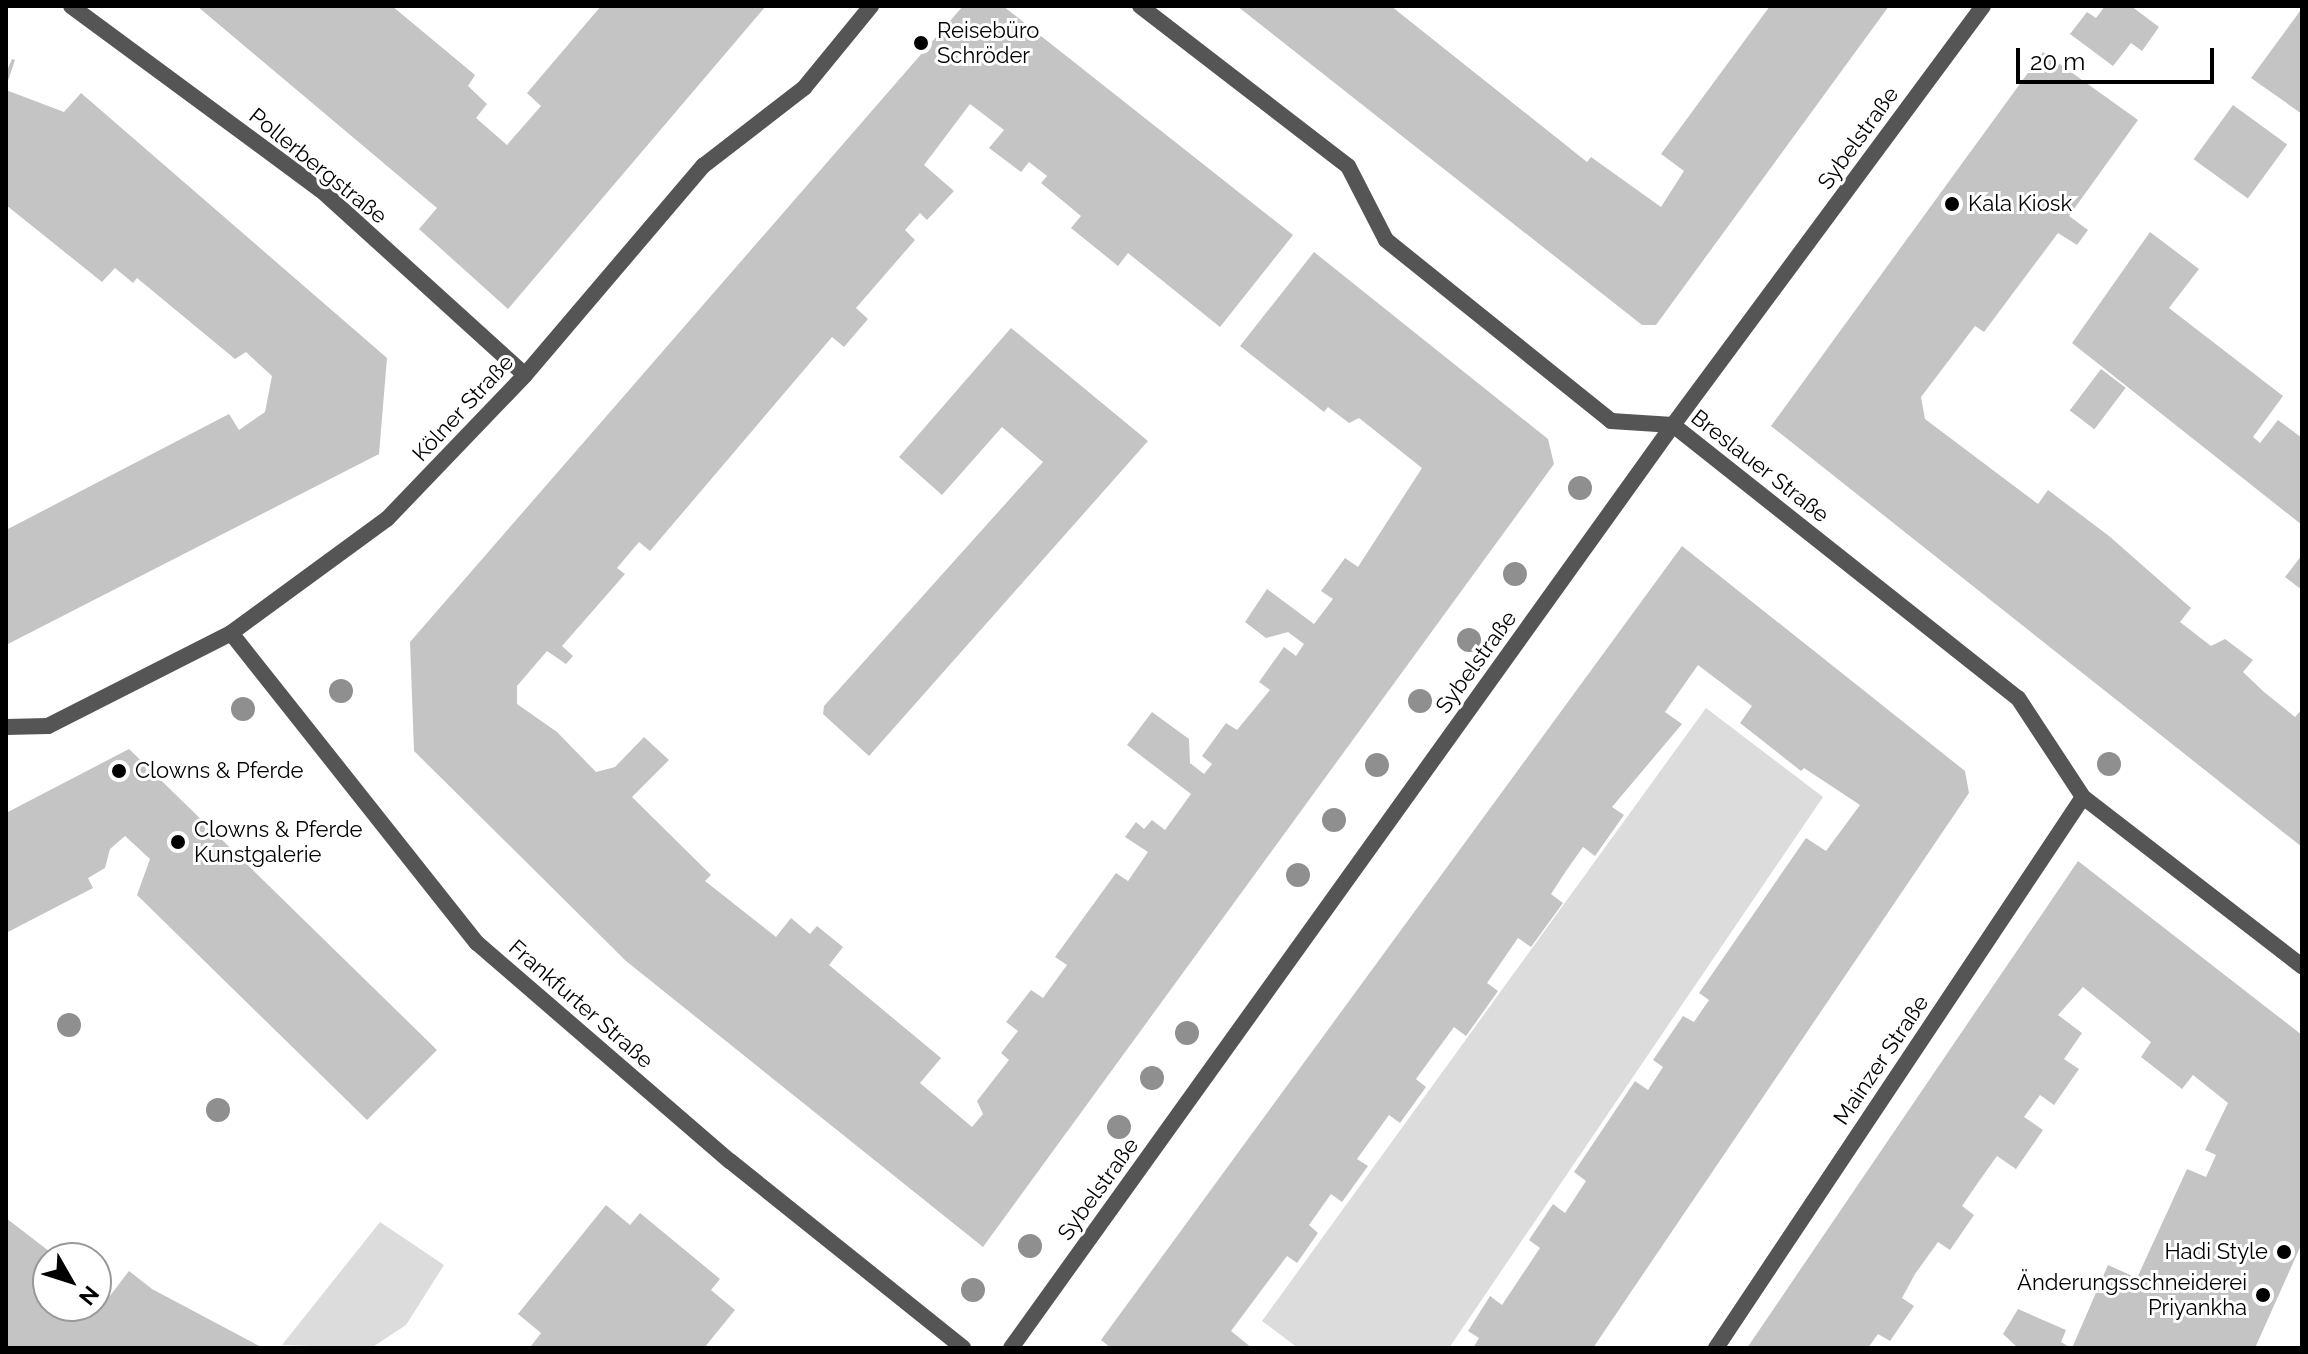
<!DOCTYPE html>
<meta charset="utf-8">
<style>
body{margin:0}
#map{position:relative;width:2308px;height:1354px;overflow:hidden;background:#fff;font-family:Raleway,sans-serif}
div>[style]{position:absolute}
.green>*{inset:0;background:#dcdcdc}
.building>*{inset:0;background:#c4c4c4;transform-origin:0 0}
.street>*{height:16px;margin:-8px;padding:0 8px;transform-origin:8px;border-radius:8px;background:#555}
.trees>*{width:24px;height:24px;margin:-12px;border-radius:50%;background:#8f8f8f}
.dots>*{width:22px;height:22px;translate:-50% -50%;box-sizing:border-box;border:4px solid #fff;border-radius:50%}
span{translate:-50% -50%;white-space:nowrap;text-align:center;line-height:1.15;-webkit-text-stroke:6px #fff;paint-order:stroke}
.poi-label{font-size:22px;color:#000}
.left{translate:0 -50%;text-align:left}
.right{translate:-100% -50%;text-align:right}
.street-label{font-size:22px;color:#000}
.frame{position:absolute;inset:0;border:8px solid #000;pointer-events:none}
.north{position:absolute;left:32px;top:1242px;width:80px;height:80px;box-sizing:border-box;background:#fff;border:2px solid #999;border-radius:50%;rotate:129deg;font-size:22px;font-weight:700;line-height:32px;text-align:center;color:#000}
.north::after{content:'';display:block;margin:auto;width:28px;height:36px;background:#000;clip-path:polygon(50% 0,100% 100%,50% 72%,0 100%)}
.scale{position:absolute;left:2016px;top:48px;width:198px;height:36px;box-sizing:border-box;border:4px solid #000;border-top:0;padding-left:10px;font-size:24px;line-height:28px;white-space:nowrap;color:#000;-webkit-text-stroke:6px #fff;paint-order:stroke}
</style>
<div id="map">
<div class="green">
<div style="clip-path:polygon(1706px 708px,1823px 797px,1449px 1348px,1298px 1348px,1262px 1321px)"></div>
<div style="clip-path:polygon(380px 1222px,444px 1265px,406px 1325px,371px 1348px,282px 1345px)"></div>
</div>
<div class="building">
<div style="clip-path:polygon(197px 6px,392px 6px,475px 75px,468px 86px,487px 104px,476px 118px,507px 145px,541px 106px,527px 93px,601px 6px,766px 6px,508px 309px,419px 229px,437px 208px)"></div>
<div style="clip-path:polygon(963px 6px,1003px 6px,1293px 235px,1220px 327px,1128px 253px,1118px 266px,1071px 228px,1081px 216px,1041px 183px,1047px 176px,1029px 162px,1021px 172px,989px 148px,1004px 130px,970px 104px,924px 165px,954px 191px,927px 220px,920px 213px,905px 230px,915px 240px,856px 308px,868px 319px,844px 347px,832px 337px,650px 551px,639px 542px,617px 568px,625px 574px,562px 646px,573px 656px,566px 664px,547px 651px,517px 686px,517px 704px,557px 732px,596px 772px,615px 767px,644px 737px,669px 760px,632px 797px,711px 875px,705px 881px,776px 937px,791px 918px,810px 934px,817px 926px,843px 947px,829px 965px,941px 1058px,920px 1083px,972px 1127px,983px 1114px,977px 1101px,1009px 1060px,1001px 1053px,1018px 1031px,1006px 1022px,1031px 990px,1043px 998px,1067px 965px,1055px 957px,1116px 873px,1128px 881px,1148px 852px,1125px 837px,1136px 822px,1144px 829px,1152px 820px,1165px 830px,1191px 794px,1127px 745px,1152px 712px,1189px 739px,1190px 763px,1204px 774px,1212px 764px,1202px 756px,1226px 723px,1237px 730px,1270px 690px,1259px 682px,1284px 647px,1296px 656px,1304px 644px,1288px 632px,1266px 638px,1245px 622px,1267px 589px,1314px 624px,1333px 599px,1321px 591px,1345px 558px,1358px 567px,1422px 468px,1359px 418px,1349px 423px,1328px 407px,1324px 412px,1240px 346px,1314px 252px,1548px 439px,1554px 464px,983px 1247px,626px 961px,414px 751px,410px 642px)"></div>
<div style="clip-path:polygon(1237px 6px,1391px 6px,1587px 162px,1591px 157px,1661px 207px,1684px 171px,1661px 154px,1770px 6px,1889px 6px,1656px 325px,1642px 325px)"></div>
<div style="clip-path:polygon(2105px 6px,2131px 6px,2159px 27px,2142px 51px,2131px 43px,2113px 66px,2070px 34px,2087px 12px,2096px 18px)"></div>
<div style="clip-path:polygon(2300px 11px,2302px 12px,2302px 114px,2251px 78px)"></div>
<div style="clip-path:polygon(2043px 52px,2138px 120px,2069px 216px,2088px 230px,2077px 245px,2058px 233px,1984px 332px,1975px 326px,1921px 397px,1925px 419px,2038px 504px,2048px 490px,2109px 536px,2191px 608px,2180px 622px,2211px 646px,2225px 639px,2253px 660px,2243px 672px,2264px 692px,2295px 717px,2302px 709px,2302px 847px,1771px 426px)"></div>
<div style="clip-path:polygon(12px 59px,15px 60px,6px 87px,6px 73px)"></div>
<div style="clip-path:polygon(6px 90px,64px 112px,81px 93px,387px 358px,379px 454px,6px 645px,6px 530px,229px 414px,239px 430px,265px 412px,272px 376px,246px 352px,235px 359px,137px 278px,133px 283px,115px 268px,102px 282px,6px 205px)"></div>
<div style="left:2233px;top:105px;width:67px;height:67px;rotate:36deg"></div>
<div style="clip-path:polygon(2150px 232px,2199px 269px,2169px 308px,2283px 396px,2253px 437px,2260px 443px,2278px 420px,2302px 438px,2302px 525px,2072px 343px)"></div>
<div style="clip-path:polygon(1011px 328px,1148px 441px,869px 756px,823px 714px,824px 706px,1043px 462px,1002px 427px,942px 495px,899px 457px)"></div>
<div style="left:2101px;top:369px;width:31px;height:52px;rotate:37deg"></div>
<div style="clip-path:polygon(1682px 546px,1965px 771px,1969px 793px,1593px 1348px,1473px 1348px,1479px 1338px,1468px 1331px,1490px 1296px,1502px 1305px,1540px 1248px,1529px 1240px,1553px 1204px,1565px 1213px,1586px 1181px,1574px 1172px,1635px 1081px,1648px 1090px,1663px 1067px,1653px 1060px,1683px 1016px,1694px 1022px,1709px 1000px,1699px 993px,1806px 838px,1826px 851px,1860px 805px,1804px 768px,1801px 771px,1740px 723px,1752px 706px,1698px 665px,1665px 712px,1682px 724px,1612px 807px,1624px 815px,1595px 856px,1583px 847px,1566px 871px,1551px 894px,1563px 903px,1531px 947px,1518px 938px,1487px 983px,1498px 991px,1466px 1036px,1454px 1027px,1416px 1079px,1426px 1087px,1400px 1123px,1389px 1115px,1357px 1159px,1368px 1166px,1342px 1202px,1331px 1194px,1309px 1225px,1318px 1233px,1297px 1263px,1287px 1256px,1231px 1331px,1252px 1348px,1111px 1348px,1101px 1340px)"></div>
<div style="clip-path:polygon(2302px 555px,2302px 590px,2285px 577px)"></div>
<div style="clip-path:polygon(129px 749px,437px 1050px,367px 1120px,137px 895px,150px 859px,125px 836px,110px 849px,105px 868px,88px 878px,93px 888px,6px 933px,6px 813px)"></div>
<div style="clip-path:polygon(2078px 861px,2302px 1035px,2302px 1243px,2255px 1348px,2072px 1348px,2108px 1265px,2137px 1278px,2187px 1169px,2206px 1177px,2216px 1155px,2205px 1150px,2228px 1103px,2193px 1075px,2182px 1089px,2141px 1057px,2151px 1042px,2083px 987px,2058px 1015px,2082px 1033px,2064px 1059px,2079px 1069px,2054px 1105px,2040px 1095px,2024px 1117px,2043px 1130px,2016px 1169px,1997px 1156px,1977px 1184px,1962px 1206px,1974px 1215px,1950px 1250px,1938px 1242px,1915px 1274px,1902px 1298px,1914px 1306px,1890px 1341px,1878px 1334px,1868px 1348px,1747px 1348px)"></div>
<div style="clip-path:polygon(606px 1205px,630px 1225px,640px 1213px,720px 1279px,711px 1290px,735px 1310px,704px 1348px,531px 1346px,541px 1333px,518px 1314px)"></div>
<div style="clip-path:polygon(6px 1218px,58px 1258px,48px 1258px,48px 1306px,96px 1306px,96px 1287px,109px 1297px,129px 1271px,152px 1289px,263px 1348px,6px 1348px)"></div>
<div style="clip-path:polygon(2018px 1309px,2066px 1330px,2061px 1342px,2071px 1348px,2018px 1348px,2003px 1334px)"></div>
</div>
<div class="street">
<div style="left:71px;top:6px;width:310px;rotate:36.4deg"></div>
<div style="left:321px;top:190px;width:275px;rotate:42.2deg"></div>
<div style="left:1140px;top:6px;width:262px;rotate:37.6deg"></div>
<div style="left:1348px;top:166px;width:83px;rotate:62.8deg"></div>
<div style="left:1386px;top:240px;width:289px;rotate:38.8deg"></div>
<div style="left:1611px;top:421px;width:62px;rotate:3.7deg"></div>
<div style="left:1673px;top:425px;width:440px;rotate:38.4deg"></div>
<div style="left:2018px;top:698px;width:118px;rotate:56.7deg"></div>
<div style="left:2083px;top:797px;width:277px;rotate:37.7deg"></div>
<div style="left:231px;top:633px;width:396px;rotate:51.6deg"></div>
<div style="left:477px;top:943px;width:334px;rotate:40.8deg"></div>
<div style="left:730px;top:1161px;width:299px;rotate:38.7deg"></div>
<div style="left:6px;top:727px;width:42px;rotate:-1.4deg"></div>
<div style="left:48px;top:726px;width:205px;rotate:-26.9deg"></div>
<div style="left:231px;top:633px;width:193px;rotate:-36.2deg"></div>
<div style="left:387px;top:519px;width:199px;rotate:-46.2deg"></div>
<div style="left:525px;top:375px;width:275px;rotate:-49.6deg"></div>
<div style="left:703px;top:166px;width:128px;rotate:-37.7deg"></div>
<div style="left:804px;top:88px;width:106px;rotate:-50.7deg"></div>
<div style="left:1011px;top:1348px;width:1136px;rotate:-54.35deg"></div>
<div style="left:1673px;top:425px;width:521px;rotate:-53.5deg"></div>
<div style="left:1716px;top:1348px;width:662px;rotate:-56.33deg"></div>
</div>
<div class="trees">
<div style="left:1580px;top:488px"></div>
<div style="left:1515px;top:574px"></div>
<div style="left:1469px;top:640px"></div>
<div style="left:341px;top:691px"></div>
<div style="left:1420px;top:701px"></div>
<div style="left:243px;top:709px"></div>
<div style="left:2109px;top:764px"></div>
<div style="left:1377px;top:765px"></div>
<div style="left:1334px;top:820px"></div>
<div style="left:1298px;top:875px"></div>
<div style="left:69px;top:1025px"></div>
<div style="left:1187px;top:1033px"></div>
<div style="left:1152px;top:1078px"></div>
<div style="left:218px;top:1110px"></div>
<div style="left:1119px;top:1127px"></div>
<div style="left:1030px;top:1246px"></div>
<div style="left:973px;top:1290px"></div>
</div>
<div class="dots">
<div style="left:921px;top:43px;background:#000"></div>
<div style="left:1952px;top:204px;background:#000"></div>
<div style="left:119px;top:771px;background:#000"></div>
<div style="left:178px;top:842px;background:#000"></div>
<div style="left:2284px;top:1252px;background:#000"></div>
<div style="left:2263px;top:1295px;background:#000"></div>
</div>
<div class="poi-label">
<span class="left" style="left:937px;top:43px">Reisebüro<br>Schröder</span>
<span class="left" style="left:1968px;top:204px">Kala Kiosk</span>
<span class="left" style="left:135px;top:771px">Clowns &amp; Pferde</span>
<span class="left" style="left:194px;top:842px">Clowns &amp; Pferde<br>Kunstgalerie</span>
<span class="right" style="left:2268px;top:1252px">Hadi Style</span>
<span class="right" style="left:2247px;top:1295px">Änderungsschneiderei<br>Priyankha</span>
</div>
<div class="street-label">
<span style="left:1858px;top:138px;rotate:-54deg">Sybelstraße</span>
<span style="left:318px;top:166px;rotate:39deg">Pollerbergstraße</span>
<span style="left:463px;top:408px;rotate:-47deg">Kölner Straße</span>
<span style="left:1760px;top:466px;rotate:38deg">Breslauer Straße</span>
<span style="left:1476px;top:662px;rotate:-54deg">Sybelstraße</span>
<span style="left:581px;top:1004px;rotate:41deg">Frankfurter Straße</span>
<span style="left:1881px;top:1060px;rotate:-56deg">Mainzer Straße</span>
<span style="left:1098px;top:1189px;rotate:-54deg">Sybelstraße</span>
</div>
<div class="frame"></div>
<div class="north">N</div>
<div class="scale">20 m</div>
</div>
